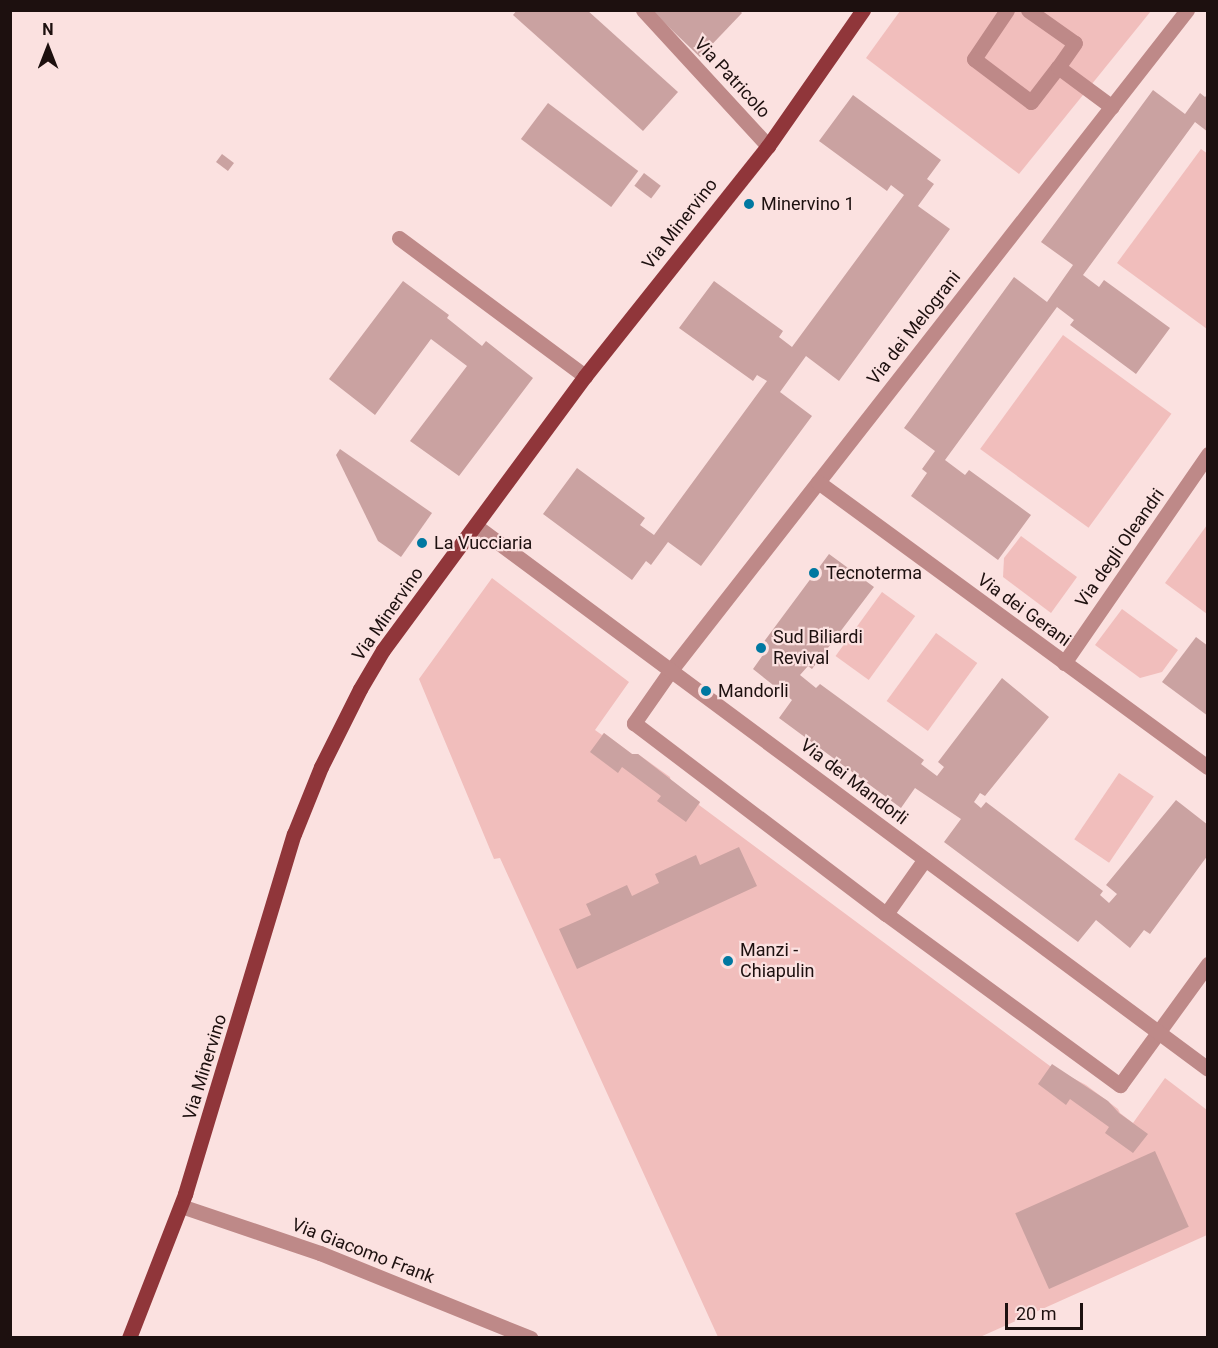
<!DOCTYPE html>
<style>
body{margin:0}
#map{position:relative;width:1218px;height:1348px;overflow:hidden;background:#fbe1e0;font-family:Roboto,sans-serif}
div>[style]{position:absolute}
.green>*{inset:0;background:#f1bebc;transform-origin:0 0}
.building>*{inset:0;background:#caa2a1;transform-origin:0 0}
.minor>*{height:15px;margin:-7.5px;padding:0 7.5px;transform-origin:7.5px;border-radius:7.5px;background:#be8988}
.major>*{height:15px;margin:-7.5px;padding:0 7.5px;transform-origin:7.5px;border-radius:7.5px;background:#90363a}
.dots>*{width:16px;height:16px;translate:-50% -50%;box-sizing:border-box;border:3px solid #fbe1e0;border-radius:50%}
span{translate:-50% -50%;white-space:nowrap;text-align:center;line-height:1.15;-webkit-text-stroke:4.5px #fbe1e0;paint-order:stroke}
.street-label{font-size:18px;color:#1d100f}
.poi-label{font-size:18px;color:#1d100f}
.left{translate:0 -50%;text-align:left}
.frame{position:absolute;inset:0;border:12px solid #1d100f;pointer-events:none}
.north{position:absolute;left:18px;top:18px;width:60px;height:60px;-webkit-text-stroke:4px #fbe1e0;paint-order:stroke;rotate:0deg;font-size:16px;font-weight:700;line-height:24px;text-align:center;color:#1d100f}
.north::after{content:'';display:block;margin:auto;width:21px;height:27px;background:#1d100f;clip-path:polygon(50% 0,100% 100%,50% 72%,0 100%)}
.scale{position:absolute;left:1005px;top:1303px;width:78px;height:27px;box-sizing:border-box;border:3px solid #1d100f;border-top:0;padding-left:8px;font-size:18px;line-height:21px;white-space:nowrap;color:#1d100f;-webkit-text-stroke:4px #fbe1e0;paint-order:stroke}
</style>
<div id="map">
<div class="green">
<div style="clip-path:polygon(900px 11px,1151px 11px,1019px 174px,866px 58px)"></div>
<div style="clip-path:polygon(1201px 149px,1208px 154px,1207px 329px,1117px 263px)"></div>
<div style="left:1063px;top:335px;width:134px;height:141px;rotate:36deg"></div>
<div style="clip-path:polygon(1207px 525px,1207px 614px,1165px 583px)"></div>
<div style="clip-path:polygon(1021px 536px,1077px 577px,1051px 613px,1003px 577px,1004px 558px)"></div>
<div style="clip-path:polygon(492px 578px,629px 682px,595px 730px,602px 735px,604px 733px,632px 754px,638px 754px,670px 777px,671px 782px,700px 802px,699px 805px,1050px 1066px,1086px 1085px,1118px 1109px,1120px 1113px,1133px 1123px,1165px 1078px,1207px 1110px,1207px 1235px,980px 1337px,718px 1337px,500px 858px,494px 859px,419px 679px)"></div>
<div style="left:882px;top:592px;width:41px;height:79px;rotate:36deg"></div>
<div style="clip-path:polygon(1122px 609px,1178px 650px,1162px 672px,1140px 678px,1095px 645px)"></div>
<div style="left:936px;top:633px;width:51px;height:84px;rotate:36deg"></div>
<div style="left:1119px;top:773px;width:42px;height:80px;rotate:34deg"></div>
</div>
<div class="building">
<div style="clip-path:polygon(517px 10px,587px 10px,678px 92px,643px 131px,513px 15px)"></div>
<div style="clip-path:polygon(651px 10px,739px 10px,742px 13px,700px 57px)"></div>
<div style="clip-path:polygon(1153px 90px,1185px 114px,1200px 93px,1205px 97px,1208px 94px,1208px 132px,1195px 122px,1083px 275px,1099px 287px,1104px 280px,1170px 328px,1136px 374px,1070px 325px,1074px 320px,1057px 307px,945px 460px,965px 475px,969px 470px,1031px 515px,998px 560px,911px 496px,927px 473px,922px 469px,935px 451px,904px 428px,1014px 277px,1047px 302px,1073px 265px,1041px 242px)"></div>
<div style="clip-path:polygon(853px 95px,941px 160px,927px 179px,934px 184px,918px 206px,950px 229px,839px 381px,806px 356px,780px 392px,812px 416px,701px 566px,668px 542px,651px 565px,646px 561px,632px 580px,543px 514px,577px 468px,645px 518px,640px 525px,654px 535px,767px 381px,757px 375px,753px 381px,679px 328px,714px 281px,783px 331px,779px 337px,792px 347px,904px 195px,891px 185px,887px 191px,819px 141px)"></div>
<div style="left:548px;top:103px;width:113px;height:45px;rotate:37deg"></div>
<div style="left:222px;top:154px;width:15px;height:10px;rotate:37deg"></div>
<div style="left:644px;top:173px;width:21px;height:16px;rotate:37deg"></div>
<div style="clip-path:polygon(403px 281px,449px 315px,447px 318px,482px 346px,486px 341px,533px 378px,459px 476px,410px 441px,467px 366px,431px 339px,375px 415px,329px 379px)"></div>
<div style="clip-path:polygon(340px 449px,432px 513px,401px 557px,378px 541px,336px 455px)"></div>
<div style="clip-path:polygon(829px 554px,874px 587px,812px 669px,808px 666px,800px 675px,816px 688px,820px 684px,924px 760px,921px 764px,937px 776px,944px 767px,938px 762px,1002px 678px,1049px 717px,985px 796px,980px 793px,974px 802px,981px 808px,986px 802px,1103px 891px,1100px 895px,1109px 903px,1117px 894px,1106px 885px,1176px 800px,1208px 825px,1208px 855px,1150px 934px,1144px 930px,1130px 948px,1096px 920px,1078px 942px,944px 842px,961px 819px,915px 788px,901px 808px,779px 718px,792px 700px,753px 669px,765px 652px,760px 647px)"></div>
<div style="clip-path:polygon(1196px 637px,1208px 646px,1208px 716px,1162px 682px)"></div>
<div style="clip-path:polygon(604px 733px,632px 754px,638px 754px,700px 802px,686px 822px,657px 801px,661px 796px,622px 767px,618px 773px,590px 752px)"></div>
<div style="clip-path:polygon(739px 847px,757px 886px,577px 969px,559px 929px,591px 915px,586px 904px,627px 885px,632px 896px,659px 883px,655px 874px,696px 855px,700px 865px)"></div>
<div style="clip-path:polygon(1052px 1064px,1108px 1101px,1119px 1113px,1148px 1134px,1133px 1153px,1105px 1133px,1109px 1127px,1070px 1099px,1066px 1105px,1038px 1084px)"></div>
<div style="left:1155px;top:1151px;width:83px;height:153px;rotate:66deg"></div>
</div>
<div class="minor">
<div style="left:643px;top:10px;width:185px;rotate:47.4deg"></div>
<div style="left:1007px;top:10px;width:59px;rotate:124deg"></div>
<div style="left:974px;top:59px;width:71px;rotate:37deg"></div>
<div style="left:1031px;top:102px;width:44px;rotate:-52.4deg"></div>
<div style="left:1028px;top:10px;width:57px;rotate:35.1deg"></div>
<div style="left:1075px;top:43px;width:29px;rotate:125deg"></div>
<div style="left:1058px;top:67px;width:67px;rotate:36.5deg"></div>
<div style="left:1187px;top:10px;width:838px;rotate:128.02deg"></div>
<div style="left:671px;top:670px;width:65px;rotate:124.9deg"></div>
<div style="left:634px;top:723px;width:316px;rotate:37.2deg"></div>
<div style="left:886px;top:914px;width:290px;rotate:36.2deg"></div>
<div style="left:1120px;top:1085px;width:150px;rotate:-54deg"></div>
<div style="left:399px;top:238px;width:232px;rotate:36.6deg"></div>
<div style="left:818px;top:482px;width:483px;rotate:36.2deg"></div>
<div style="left:476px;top:526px;width:911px;rotate:36.57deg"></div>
<div style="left:1064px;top:663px;width:254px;rotate:-55.4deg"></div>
<div style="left:886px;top:914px;width:67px;rotate:-54.7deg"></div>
<div style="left:181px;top:1206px;width:147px;rotate:18.7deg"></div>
<div style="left:320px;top:1253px;width:227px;rotate:22deg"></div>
</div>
<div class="major">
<div style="left:129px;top:1338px;width:155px;rotate:-68.7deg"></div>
<div style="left:185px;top:1194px;width:376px;rotate:-73.2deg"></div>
<div style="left:294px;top:834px;width:72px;rotate:-68.1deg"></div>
<div style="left:321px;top:767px;width:87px;rotate:-63.4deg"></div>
<div style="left:360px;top:689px;width:45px;rotate:-59.5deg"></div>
<div style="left:383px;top:650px;width:340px;rotate:-53.6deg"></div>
<div style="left:585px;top:376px;width:294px;rotate:-51.5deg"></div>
<div style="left:768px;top:146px;width:166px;rotate:-55.1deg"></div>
</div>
<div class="dots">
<div style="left:749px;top:204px;background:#0078a1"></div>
<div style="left:422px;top:543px;background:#0078a1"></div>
<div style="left:814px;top:573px;background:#0078a1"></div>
<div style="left:761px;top:648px;background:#0078a1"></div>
<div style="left:706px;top:691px;background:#0078a1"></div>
<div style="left:728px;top:961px;background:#0078a1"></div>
</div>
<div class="street-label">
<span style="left:732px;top:78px;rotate:47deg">Via Patricolo</span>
<span style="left:680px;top:224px;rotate:-52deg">Via Minervino</span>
<span style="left:914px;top:328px;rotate:-52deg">Via dei Melograni</span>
<span style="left:1120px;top:548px;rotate:-55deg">Via degli Oleandri</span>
<span style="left:1024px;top:610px;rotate:36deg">Via dei Gerani</span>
<span style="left:388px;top:614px;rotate:-55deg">Via Minervino</span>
<span style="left:854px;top:782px;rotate:37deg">Via dei Mandorli</span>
<span style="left:205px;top:1067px;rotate:-73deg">Via Minervino</span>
<span style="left:363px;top:1251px;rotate:21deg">Via Giacomo Frank</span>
</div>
<div class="poi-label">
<span class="left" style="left:761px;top:204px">Minervino 1</span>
<span class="left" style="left:434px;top:543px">La Vucciaria</span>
<span class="left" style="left:826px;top:573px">Tecnoterma</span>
<span class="left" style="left:773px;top:648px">Sud Biliardi<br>Revival</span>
<span class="left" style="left:718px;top:691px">Mandorli</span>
<span class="left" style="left:740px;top:961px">Manzi -<br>Chiapulin</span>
</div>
<div class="frame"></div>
<div class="north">N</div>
<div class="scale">20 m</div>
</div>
